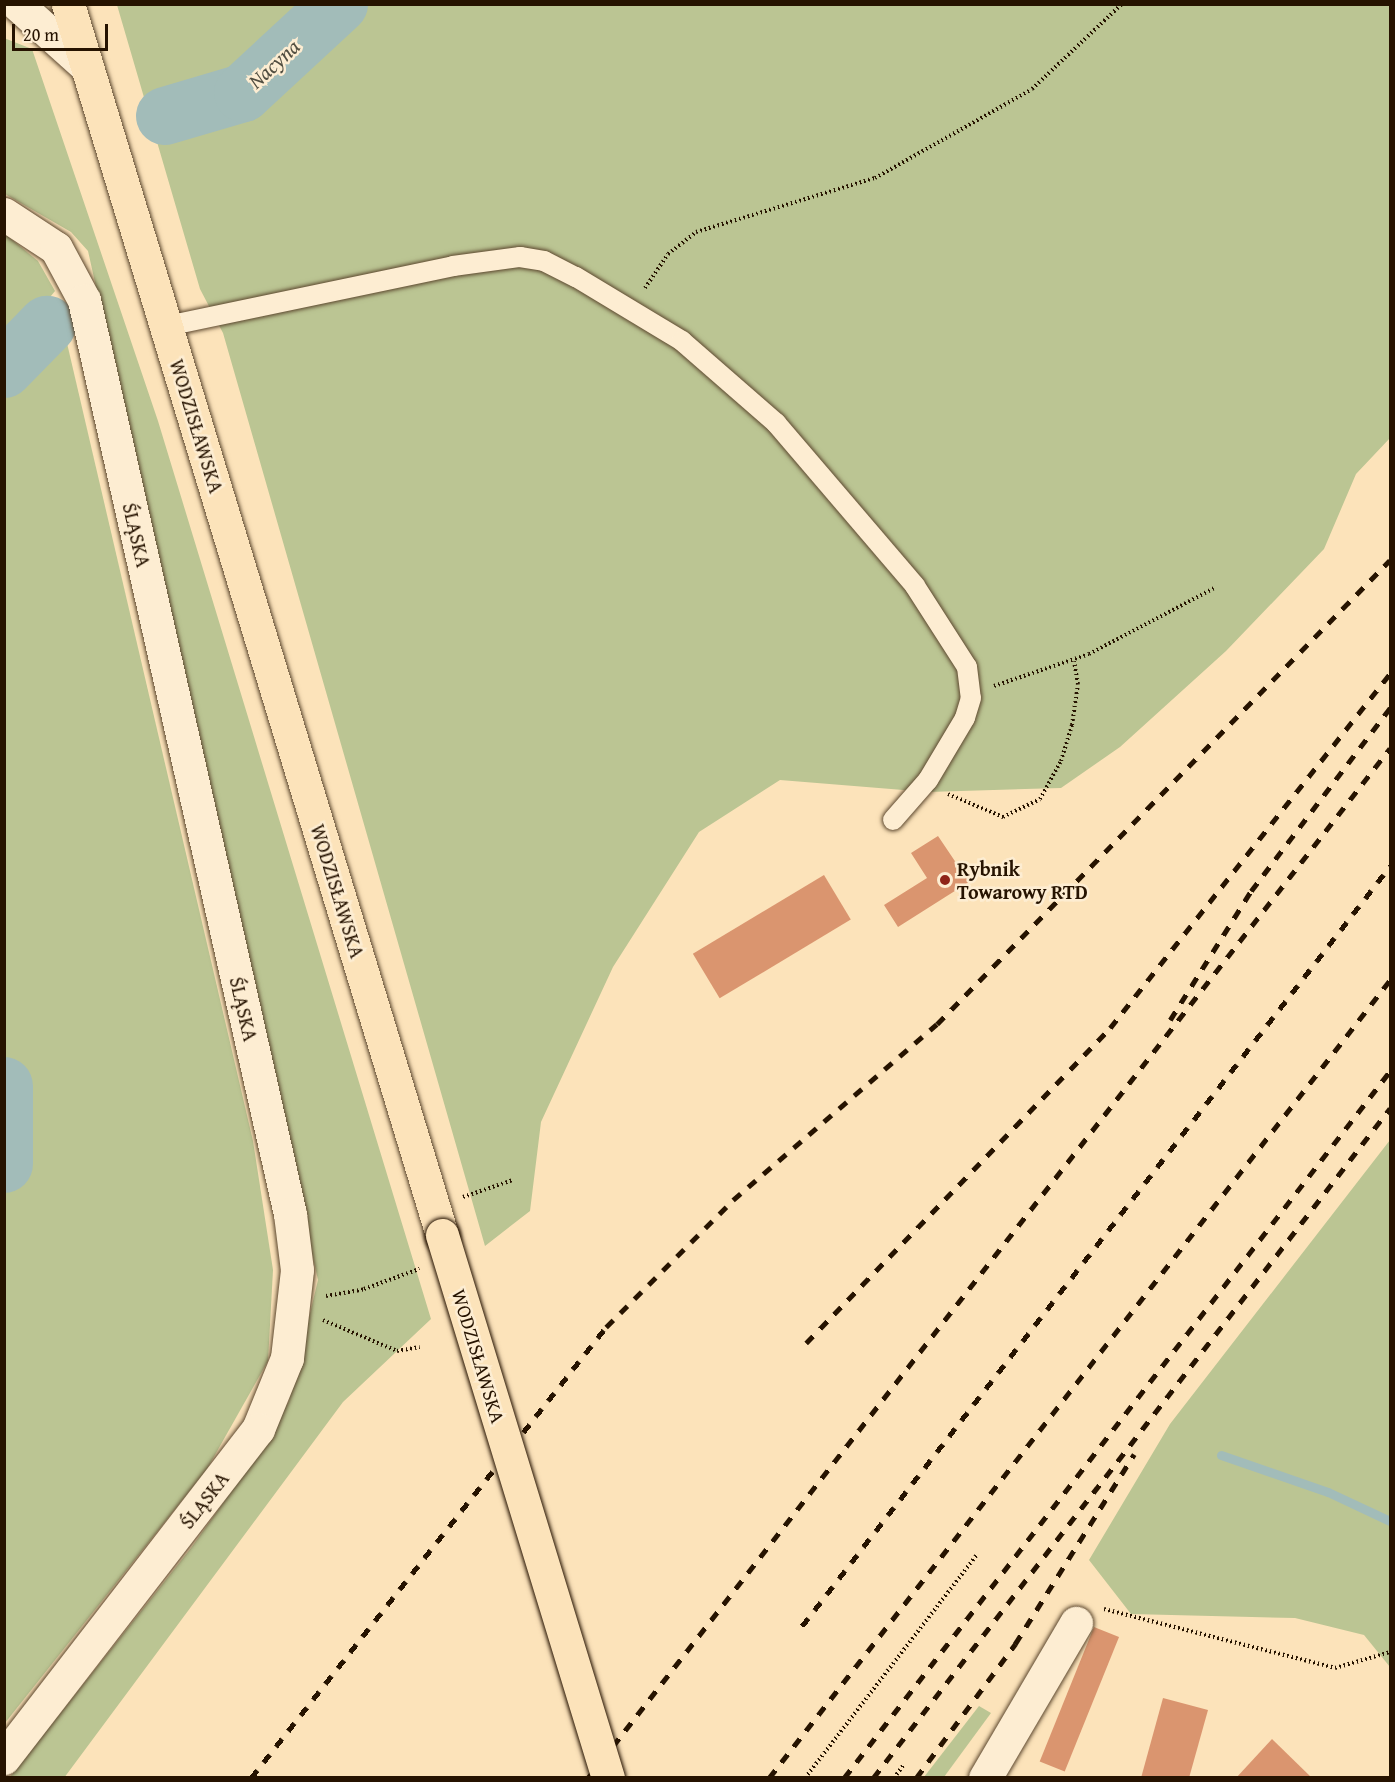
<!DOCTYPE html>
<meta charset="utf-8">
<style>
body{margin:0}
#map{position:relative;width:1395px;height:1782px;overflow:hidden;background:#fce3ba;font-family:"Gentium Book Plus",serif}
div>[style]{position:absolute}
.green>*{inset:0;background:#bbc593}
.stream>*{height:9px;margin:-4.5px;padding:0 4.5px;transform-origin:4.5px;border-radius:4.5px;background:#a2bcb9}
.river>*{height:58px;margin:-29px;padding:0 29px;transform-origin:29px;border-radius:29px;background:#a2bcb9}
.building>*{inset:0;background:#da956f;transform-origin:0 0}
.path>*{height:4px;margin-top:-2px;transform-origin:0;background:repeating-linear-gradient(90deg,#261300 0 1.5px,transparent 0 4.5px)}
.roads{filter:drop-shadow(0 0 2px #5c472e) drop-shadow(0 0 2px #5c472e)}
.lane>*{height:20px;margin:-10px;padding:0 10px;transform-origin:10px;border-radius:10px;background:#fdedd2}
.street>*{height:33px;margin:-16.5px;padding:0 16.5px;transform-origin:16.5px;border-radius:16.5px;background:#fdedd2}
.secondary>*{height:33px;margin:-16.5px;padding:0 16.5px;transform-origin:16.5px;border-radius:16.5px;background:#fdedd2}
.primary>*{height:33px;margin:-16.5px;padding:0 16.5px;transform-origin:16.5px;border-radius:16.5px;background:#fce3ba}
.rail>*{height:4.5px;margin-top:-2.25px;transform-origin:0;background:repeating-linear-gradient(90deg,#261300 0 10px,transparent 0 20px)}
.bridges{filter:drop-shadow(0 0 2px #261300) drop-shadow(0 0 2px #261300)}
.primary-bridge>*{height:33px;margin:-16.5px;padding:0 16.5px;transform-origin:16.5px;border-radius:16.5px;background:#fce3ba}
.dots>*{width:16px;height:16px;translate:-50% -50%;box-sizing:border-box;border:3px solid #fdedd2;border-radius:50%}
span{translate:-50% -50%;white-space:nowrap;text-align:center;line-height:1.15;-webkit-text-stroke:5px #fdedd2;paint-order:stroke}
.street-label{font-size:20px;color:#261300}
.poi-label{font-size:20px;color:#261300;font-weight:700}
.left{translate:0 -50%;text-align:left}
.water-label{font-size:21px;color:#514e41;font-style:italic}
.frame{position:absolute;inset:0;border:6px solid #261300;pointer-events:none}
.scale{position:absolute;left:12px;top:24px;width:96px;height:27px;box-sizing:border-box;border:3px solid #261300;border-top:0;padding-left:8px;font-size:18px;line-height:21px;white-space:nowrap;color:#261300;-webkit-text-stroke:4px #fdedd2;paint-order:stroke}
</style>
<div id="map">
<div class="green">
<div style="clip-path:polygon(117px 5px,1390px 5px,1390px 438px,1356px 474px,1324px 549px,1226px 651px,1120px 747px,1061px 788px,928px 792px,780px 780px,699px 832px,613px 967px,541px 1122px,530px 1211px,485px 1246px,223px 333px,200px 289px)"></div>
<div style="clip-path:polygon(4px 38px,32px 49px,158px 421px,431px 1319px,343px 1402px,64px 1778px,10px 1777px,191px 1548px,266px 1443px,289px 1401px,318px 1280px,88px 251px,71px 232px,5px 194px)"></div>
<div style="clip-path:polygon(5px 234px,38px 261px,55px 291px,5px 353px)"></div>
<div style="clip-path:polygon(63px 326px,253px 1141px,273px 1270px,268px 1361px,207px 1469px,5px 1723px,4px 388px)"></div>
<div style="clip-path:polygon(1390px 1140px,1390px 1667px,1364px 1635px,1295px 1618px,1131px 1614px,1089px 1560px,1170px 1424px)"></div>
<div style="clip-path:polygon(979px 1706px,991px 1713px,944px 1777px,924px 1777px)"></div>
</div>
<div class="stream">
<div style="left:1221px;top:1455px;width:113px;rotate:19.1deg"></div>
<div style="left:1328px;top:1492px;width:68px;rotate:25.1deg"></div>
</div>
<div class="river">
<div style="left:165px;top:116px;width:81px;rotate:-16.4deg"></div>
<div style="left:243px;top:93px;width:131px;rotate:-42.8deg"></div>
<div style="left:4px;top:369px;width:62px;rotate:-45.7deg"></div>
<div style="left:4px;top:1086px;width:78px;rotate:90deg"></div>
</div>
<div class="building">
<div style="clip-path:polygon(938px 836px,969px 882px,898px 927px,884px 905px,927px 878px,911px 853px)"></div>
<div style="left:824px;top:875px;width:52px;height:153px;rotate:59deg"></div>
<div style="left:1094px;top:1627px;width:27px;height:145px;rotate:22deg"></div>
<div style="clip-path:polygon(1163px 1698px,1208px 1710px,1189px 1778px,1141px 1778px)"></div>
<div style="clip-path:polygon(1272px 1739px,1312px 1778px,1236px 1778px)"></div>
</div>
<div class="path">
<div style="left:645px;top:288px;width:41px;rotate:-55.9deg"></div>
<div style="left:668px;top:254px;width:36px;rotate:-38deg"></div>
<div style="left:696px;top:232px;width:187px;rotate:-16.8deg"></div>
<div style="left:875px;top:178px;width:180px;rotate:-29.5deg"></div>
<div style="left:1032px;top:89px;width:124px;rotate:-43.4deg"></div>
<div style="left:994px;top:686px;width:100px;rotate:-18.6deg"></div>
<div style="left:1089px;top:654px;width:141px;rotate:-27.8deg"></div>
<div style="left:948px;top:794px;width:60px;rotate:22.7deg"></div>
<div style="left:1003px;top:817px;width:41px;rotate:-25.9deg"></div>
<div style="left:1040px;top:799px;width:43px;rotate:-61.1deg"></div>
<div style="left:1061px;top:761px;width:38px;rotate:-73deg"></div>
<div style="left:1072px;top:725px;width:41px;rotate:-81.7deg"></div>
<div style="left:1078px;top:684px;width:23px;rotate:-100deg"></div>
<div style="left:463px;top:1197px;width:53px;rotate:-18.8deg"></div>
<div style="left:326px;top:1296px;width:39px;rotate:-10deg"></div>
<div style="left:364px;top:1289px;width:59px;rotate:-20deg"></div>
<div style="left:323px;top:1320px;width:80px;rotate:22.7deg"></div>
<div style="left:397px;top:1351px;width:23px;rotate:-10deg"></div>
<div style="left:1104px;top:1609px;width:238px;rotate:14.3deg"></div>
<div style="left:1335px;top:1668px;width:57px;rotate:-16.2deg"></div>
<div style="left:805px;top:1778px;width:282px;rotate:-52.4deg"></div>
<div style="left:894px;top:1778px;width:17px;rotate:-54deg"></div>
</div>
<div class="roads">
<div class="lane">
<div style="left:167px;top:326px;width:292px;rotate:-11.8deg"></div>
<div style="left:453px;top:266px;width:68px;rotate:-7.7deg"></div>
<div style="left:520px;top:257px;width:24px;rotate:9deg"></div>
<div style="left:544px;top:261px;width:36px;rotate:27deg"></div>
<div style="left:576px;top:277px;width:124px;rotate:31.1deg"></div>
<div style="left:682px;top:341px;width:125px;rotate:41.1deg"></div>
<div style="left:776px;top:423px;width:214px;rotate:49.5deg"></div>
<div style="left:915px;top:586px;width:96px;rotate:57.3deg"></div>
<div style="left:967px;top:667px;width:31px;rotate:83deg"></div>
<div style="left:971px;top:698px;width:21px;rotate:107deg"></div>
<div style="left:965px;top:718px;width:72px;rotate:120.8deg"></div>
<div style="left:928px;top:780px;width:53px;rotate:131.2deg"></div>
</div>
<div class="street">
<div style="left:985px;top:1778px;width:180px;rotate:-59.6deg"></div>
</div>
<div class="secondary">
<div style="left:17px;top:4px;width:93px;rotate:41.9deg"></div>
<div style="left:4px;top:214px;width:62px;rotate:33.2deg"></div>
<div style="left:56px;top:248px;width:59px;rotate:61.7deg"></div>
<div style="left:84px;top:300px;width:937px;rotate:77.3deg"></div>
<div style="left:290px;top:1214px;width:56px;rotate:82.9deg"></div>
<div style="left:297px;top:1270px;width:89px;rotate:96.5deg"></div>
<div style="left:287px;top:1358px;width:77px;rotate:112.2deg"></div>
<div style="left:258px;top:1429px;width:416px;rotate:127.7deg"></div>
</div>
<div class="primary">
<div style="left:68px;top:4px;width:1287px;rotate:73.1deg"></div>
</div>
</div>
<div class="rail">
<div style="left:1170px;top:1020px;width:152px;rotate:-57.9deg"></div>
<div style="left:1251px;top:891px;width:230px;rotate:-52.8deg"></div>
<div style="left:806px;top:1343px;width:438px;rotate:-46deg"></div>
<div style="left:1110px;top:1028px;width:452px;rotate:-51.7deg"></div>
<div style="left:802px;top:1626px;width:961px;rotate:-52.27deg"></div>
<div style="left:251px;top:1778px;width:574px;rotate:-51.79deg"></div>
<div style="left:606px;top:1327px;width:180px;rotate:-45deg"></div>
<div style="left:733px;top:1200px;width:269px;rotate:-40.8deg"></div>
<div style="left:937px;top:1024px;width:648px;rotate:-45.69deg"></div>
<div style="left:588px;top:1778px;width:1305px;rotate:-52.09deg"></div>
<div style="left:769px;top:1778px;width:1011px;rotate:-52.11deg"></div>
<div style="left:844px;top:1778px;width:893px;rotate:-52.32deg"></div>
<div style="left:873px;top:1778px;width:846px;rotate:-52.34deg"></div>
<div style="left:916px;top:1778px;width:167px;rotate:-53.5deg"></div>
<div style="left:1015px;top:1644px;width:224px;rotate:-57.9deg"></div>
</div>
<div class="bridges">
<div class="primary-bridge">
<div style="left:442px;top:1235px;width:568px;rotate:73deg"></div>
</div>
</div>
<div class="dots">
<div style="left:945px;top:880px;background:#8f2418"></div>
</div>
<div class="street-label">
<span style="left:197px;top:426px;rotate:73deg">WODZISŁAWSKA</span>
<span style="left:137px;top:535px;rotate:77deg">ŚLĄSKA</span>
<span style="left:338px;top:891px;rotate:73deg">WODZISŁAWSKA</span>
<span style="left:244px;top:1009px;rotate:77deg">ŚLĄSKA</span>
<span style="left:479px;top:1356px;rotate:73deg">WODZISŁAWSKA</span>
<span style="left:204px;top:1500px;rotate:-52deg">ŚLĄSKA</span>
</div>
<div class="poi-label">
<span class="left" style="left:957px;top:880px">Rybnik<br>Towarowy RTD</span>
</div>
<div class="water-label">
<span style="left:274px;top:64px;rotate:-43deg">Nacyna</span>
</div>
<div class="frame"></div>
<div class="scale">20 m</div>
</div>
